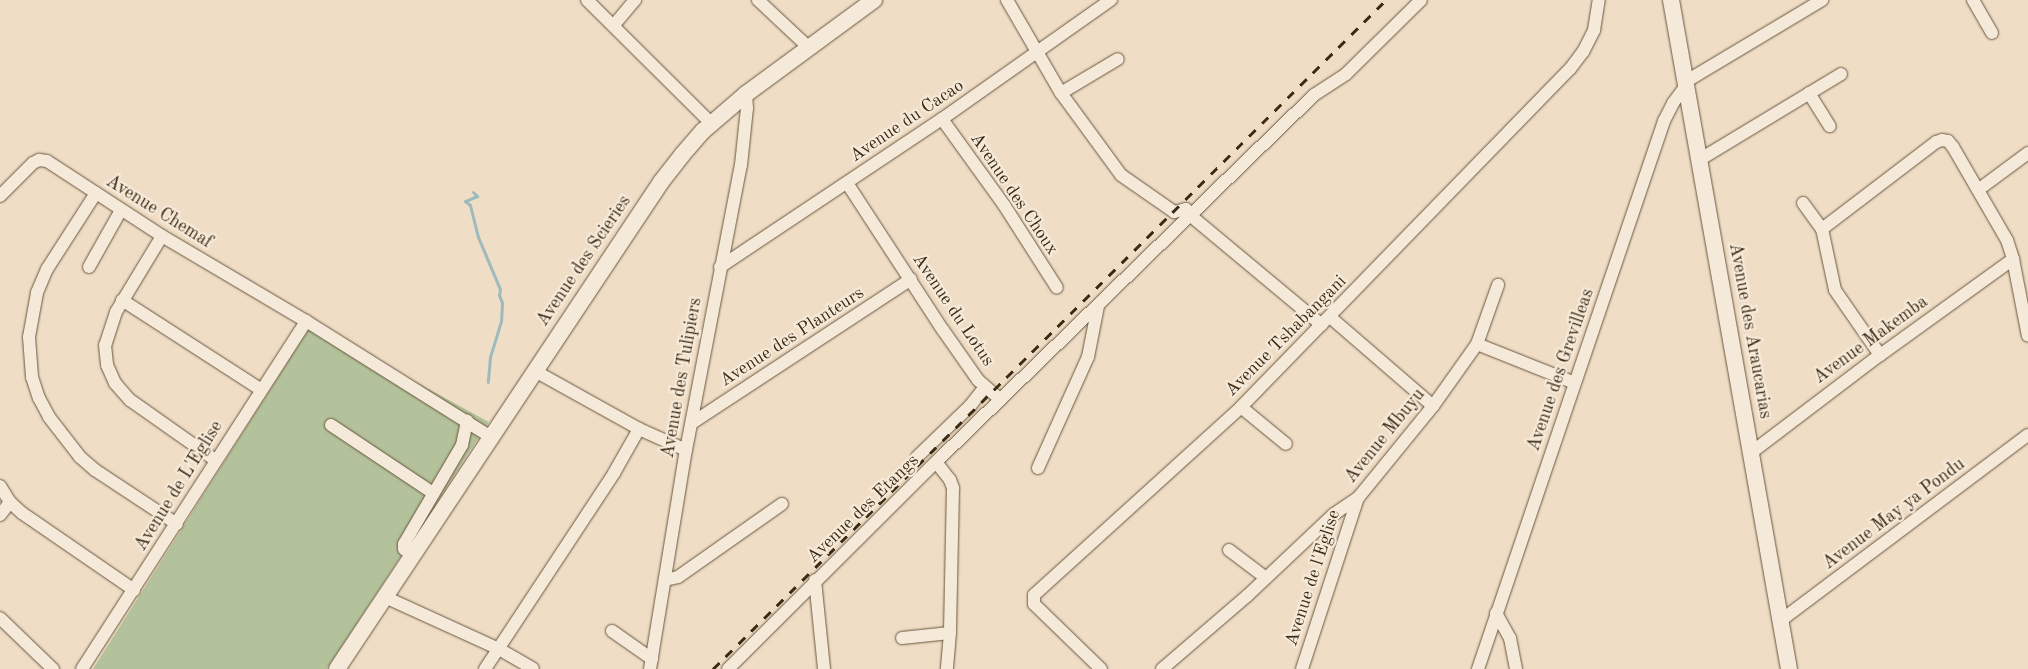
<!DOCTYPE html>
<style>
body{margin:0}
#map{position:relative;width:2028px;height:669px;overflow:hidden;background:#f0ddc5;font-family:"Old Standard TT",serif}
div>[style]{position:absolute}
.green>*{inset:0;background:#b3c29a}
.stream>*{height:3px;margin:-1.5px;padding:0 1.5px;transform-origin:1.5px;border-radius:1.5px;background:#9ebabe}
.roads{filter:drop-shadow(0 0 1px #68563e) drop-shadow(0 0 1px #68563e)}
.minor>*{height:12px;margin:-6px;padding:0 6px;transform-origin:6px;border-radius:6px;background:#f5e9d9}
.tertiary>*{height:16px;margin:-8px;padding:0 8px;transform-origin:8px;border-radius:8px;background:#f5e9d9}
.rail>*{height:3px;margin-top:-1.5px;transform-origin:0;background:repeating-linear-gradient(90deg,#3b2911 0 9px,transparent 0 18px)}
span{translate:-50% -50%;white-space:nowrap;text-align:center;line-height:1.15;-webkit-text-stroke:4.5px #f5e9d9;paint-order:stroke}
.street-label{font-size:18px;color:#3b2911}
</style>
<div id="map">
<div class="green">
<div style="clip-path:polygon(311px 325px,489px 422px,327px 669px,93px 669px)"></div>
</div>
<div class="stream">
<div style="left:473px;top:192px;width:6px;rotate:45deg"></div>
<div style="left:477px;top:196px;width:13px;rotate:157deg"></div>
<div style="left:465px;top:201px;width:6px;rotate:39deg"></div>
<div style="left:470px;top:205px;width:33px;rotate:76deg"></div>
<div style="left:478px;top:237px;width:56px;rotate:67.1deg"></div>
<div style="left:500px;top:289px;width:6px;rotate:99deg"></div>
<div style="left:499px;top:295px;width:9px;rotate:69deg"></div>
<div style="left:502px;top:303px;width:18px;rotate:93deg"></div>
<div style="left:501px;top:321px;width:38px;rotate:107deg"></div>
<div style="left:490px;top:357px;width:25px;rotate:95deg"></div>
</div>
<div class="roads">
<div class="minor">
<div style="left:587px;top:0;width:176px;rotate:44.8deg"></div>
<div style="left:758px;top:0;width:69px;rotate:43.2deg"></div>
<div style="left:1007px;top:0;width:108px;rotate:59.9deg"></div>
<div style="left:1061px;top:93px;width:102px;rotate:53.8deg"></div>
<div style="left:1121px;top:175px;width:65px;rotate:34.9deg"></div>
<div style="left:1174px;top:212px;width:12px;rotate:-14deg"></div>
<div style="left:1186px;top:209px;width:9px;rotate:41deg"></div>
<div style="left:1973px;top:0;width:38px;rotate:60deg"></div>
<div style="left:614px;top:25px;width:33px;rotate:-50deg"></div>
<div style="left:1685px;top:82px;width:160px;rotate:-30.9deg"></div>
<div style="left:1061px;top:93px;width:66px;rotate:-30.8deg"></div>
<div style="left:1809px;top:93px;width:39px;rotate:58deg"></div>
<div style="left:942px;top:119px;width:106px;rotate:54.2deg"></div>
<div style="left:1004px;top:205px;width:98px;rotate:57.4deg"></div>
<div style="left:1699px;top:160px;width:166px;rotate:-31.2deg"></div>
<div style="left:847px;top:183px;width:176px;rotate:56.9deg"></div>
<div style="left:943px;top:330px;width:61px;rotate:55deg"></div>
<div style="left:978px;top:380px;width:30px;rotate:41deg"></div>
<div style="left:1978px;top:190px;width:62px;rotate:-36.5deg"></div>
<div style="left:96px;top:193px;width:90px;rotate:122.8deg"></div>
<div style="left:47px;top:269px;width:26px;rotate:113deg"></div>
<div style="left:37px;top:293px;width:45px;rotate:100.3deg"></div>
<div style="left:29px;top:337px;width:40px;rotate:85.7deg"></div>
<div style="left:32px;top:377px;width:22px;rotate:72deg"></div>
<div style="left:39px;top:398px;width:21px;rotate:62deg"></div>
<div style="left:49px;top:417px;width:51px;rotate:52.2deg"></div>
<div style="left:80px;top:457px;width:20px;rotate:41deg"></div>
<div style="left:95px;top:470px;width:98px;rotate:33.4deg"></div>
<div style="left:0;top:196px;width:47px;rotate:-45deg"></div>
<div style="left:33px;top:163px;width:7px;rotate:-27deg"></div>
<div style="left:39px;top:160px;width:8px;rotate:7deg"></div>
<div style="left:47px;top:161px;width:137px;rotate:33.1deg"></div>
<div style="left:162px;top:236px;width:167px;rotate:30.6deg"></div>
<div style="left:306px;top:321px;width:218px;rotate:32.1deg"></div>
<div style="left:1803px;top:203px;width:32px;rotate:54deg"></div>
<div style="left:1191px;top:216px;width:170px;rotate:39.8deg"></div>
<div style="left:162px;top:236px;width:89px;rotate:121.2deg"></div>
<div style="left:116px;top:312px;width:35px;rotate:108deg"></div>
<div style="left:105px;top:345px;width:20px;rotate:84deg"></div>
<div style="left:107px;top:365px;width:20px;rotate:66deg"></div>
<div style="left:115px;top:383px;width:23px;rotate:49deg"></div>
<div style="left:130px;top:400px;width:104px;rotate:35.2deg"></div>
<div style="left:89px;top:267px;width:65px;rotate:-60.7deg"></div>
<div style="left:720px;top:267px;width:267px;rotate:-33.7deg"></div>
<div style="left:942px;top:119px;width:207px;rotate:-35.2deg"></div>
<div style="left:122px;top:300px;width:164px;rotate:32.8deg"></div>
<div style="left:1330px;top:317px;width:136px;rotate:40.8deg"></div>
<div style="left:1477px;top:344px;width:105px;rotate:21.7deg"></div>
<div style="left:1880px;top:355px;width:79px;rotate:-124.7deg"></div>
<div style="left:1835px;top:290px;width:62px;rotate:-102deg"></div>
<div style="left:1822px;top:229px;width:143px;rotate:-37.3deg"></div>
<div style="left:1936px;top:142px;width:6px;rotate:-18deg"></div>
<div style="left:1942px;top:140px;width:6px;rotate:9deg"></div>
<div style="left:1948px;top:141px;width:8px;rotate:50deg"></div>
<div style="left:1953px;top:147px;width:108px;rotate:59.9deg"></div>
<div style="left:2007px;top:240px;width:20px;rotate:72deg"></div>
<div style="left:2013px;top:259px;width:78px;rotate:79deg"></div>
<div style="left:535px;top:371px;width:119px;rotate:29.1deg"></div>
<div style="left:639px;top:429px;width:51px;rotate:24.1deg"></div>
<div style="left:1241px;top:407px;width:58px;rotate:39.4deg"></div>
<div style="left:692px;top:423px;width:262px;rotate:-33.3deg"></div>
<div style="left:331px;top:425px;width:123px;rotate:33.7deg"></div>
<div style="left:1752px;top:452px;width:161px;rotate:-37.2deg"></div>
<div style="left:1880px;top:355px;width:164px;rotate:-35.8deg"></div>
<div style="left:917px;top:457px;width:74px;rotate:-43.9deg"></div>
<div style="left:970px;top:406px;width:24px;rotate:-52deg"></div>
<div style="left:936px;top:462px;width:23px;rotate:52deg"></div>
<div style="left:950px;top:480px;width:9px;rotate:69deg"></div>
<div style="left:953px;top:488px;width:145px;rotate:91.2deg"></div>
<div style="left:950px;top:633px;width:36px;rotate:95deg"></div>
<div style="left:1038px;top:468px;width:122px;rotate:-65.8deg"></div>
<div style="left:1088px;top:357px;width:52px;rotate:-78.9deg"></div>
<div style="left:0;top:486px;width:19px;rotate:58deg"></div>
<div style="left:10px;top:502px;width:16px;rotate:43deg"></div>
<div style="left:22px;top:513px;width:136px;rotate:34.5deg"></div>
<div style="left:0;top:515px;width:16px;rotate:-52deg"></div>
<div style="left:1229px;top:550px;width:46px;rotate:37.1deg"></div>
<div style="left:413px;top:556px;width:11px;rotate:-142deg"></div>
<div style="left:404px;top:549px;width:5px;rotate:-90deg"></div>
<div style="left:404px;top:544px;width:115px;rotate:-59.6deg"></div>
<div style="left:462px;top:445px;width:25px;rotate:-78deg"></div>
<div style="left:665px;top:580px;width:13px;rotate:-13deg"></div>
<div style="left:678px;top:577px;width:127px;rotate:-35.1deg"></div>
<div style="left:815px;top:580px;width:89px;rotate:84.2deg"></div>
<div style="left:385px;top:597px;width:125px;rotate:24.5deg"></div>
<div style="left:499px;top:649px;width:39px;rotate:30deg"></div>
<div style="left:1496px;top:613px;width:29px;rotate:61deg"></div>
<div style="left:1510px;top:638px;width:32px;rotate:79deg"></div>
<div style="left:0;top:618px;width:74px;rotate:43.9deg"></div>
<div style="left:1780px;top:621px;width:310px;rotate:-36.9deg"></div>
<div style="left:612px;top:631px;width:49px;rotate:35deg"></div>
<div style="left:902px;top:638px;width:48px;rotate:-5.9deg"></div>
<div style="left:82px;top:669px;width:414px;rotate:-57.2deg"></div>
<div style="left:485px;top:669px;width:235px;rotate:-56.6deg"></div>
<div style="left:614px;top:473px;width:51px;rotate:-60.4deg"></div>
<div style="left:650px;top:669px;width:222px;rotate:-80.7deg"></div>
<div style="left:686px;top:450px;width:290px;rotate:-79.1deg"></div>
<div style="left:741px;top:165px;width:57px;rotate:-84deg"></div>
<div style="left:747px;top:108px;width:14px;rotate:-94deg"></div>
<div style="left:728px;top:669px;width:293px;rotate:-44.9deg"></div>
<div style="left:936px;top:462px;width:527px;rotate:-44.15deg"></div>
<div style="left:1314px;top:95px;width:38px;rotate:-33deg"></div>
<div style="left:1346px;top:74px;width:105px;rotate:-44.6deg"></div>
<div style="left:1101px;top:669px;width:93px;rotate:-135.9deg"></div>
<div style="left:1034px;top:604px;width:9px;rotate:-90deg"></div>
<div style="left:1034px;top:595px;width:280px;rotate:-42.2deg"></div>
<div style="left:1241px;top:407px;width:472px;rotate:-45.8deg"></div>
<div style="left:1570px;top:69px;width:21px;rotate:-53deg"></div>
<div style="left:1583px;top:52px;width:25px;rotate:-63deg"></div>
<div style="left:1594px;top:30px;width:30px;rotate:-81deg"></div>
<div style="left:1162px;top:669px;width:112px;rotate:-40.7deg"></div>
<div style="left:1247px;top:596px;width:120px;rotate:-43.3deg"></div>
<div style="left:1334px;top:514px;width:29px;rotate:-34deg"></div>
<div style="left:1358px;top:498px;width:119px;rotate:-50.8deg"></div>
<div style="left:1433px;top:406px;width:76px;rotate:-54.6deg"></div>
<div style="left:1477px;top:344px;width:63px;rotate:-70.4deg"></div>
<div style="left:1302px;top:669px;width:180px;rotate:-71.9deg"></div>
<div style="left:1478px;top:669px;width:579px;rotate:-71.25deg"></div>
<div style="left:1664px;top:121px;width:20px;rotate:-63deg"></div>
<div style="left:1673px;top:103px;width:21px;rotate:-53deg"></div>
</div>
<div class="tertiary">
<div style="left:1671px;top:0;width:679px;rotate:80deg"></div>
<div style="left:337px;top:669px;width:585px;rotate:-56.36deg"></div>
<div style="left:661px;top:182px;width:34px;rotate:-52deg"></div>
<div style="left:682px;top:155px;width:32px;rotate:-49deg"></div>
<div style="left:703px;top:131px;width:57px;rotate:-40.7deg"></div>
<div style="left:746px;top:94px;width:159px;rotate:-36.3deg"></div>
</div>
</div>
<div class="rail">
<div style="left:713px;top:669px;width:949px;rotate:-44.83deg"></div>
</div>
<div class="street-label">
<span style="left:907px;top:121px;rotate:-34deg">Avenue du Cacao</span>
<span style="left:1014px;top:194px;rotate:56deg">Avenue des Choux</span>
<span style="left:159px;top:212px;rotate:32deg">Avenue Chemaf</span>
<span style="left:584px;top:261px;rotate:-56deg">Avenue des Scieries</span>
<span style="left:953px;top:310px;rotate:56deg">Avenue du Lotus</span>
<span style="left:1750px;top:331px;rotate:80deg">Avenue des Araucarias</span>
<span style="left:1286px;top:336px;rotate:-45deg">Avenue Tshabangani</span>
<span style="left:792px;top:337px;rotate:-33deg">Avenue des Planteurs</span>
<span style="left:1871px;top:340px;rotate:-36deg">Avenue Makemba</span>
<span style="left:1561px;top:370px;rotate:-71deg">Avenue des Grevilleas</span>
<span style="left:682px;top:378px;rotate:-80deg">Avenue des Tulipiers</span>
<span style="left:1385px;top:436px;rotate:-51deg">Avenue Mbuyu</span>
<span style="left:179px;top:486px;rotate:-58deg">Avenue de L'Eglise</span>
<span style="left:863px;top:509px;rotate:-44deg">Avenue des Etangs</span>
<span style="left:1894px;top:514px;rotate:-37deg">Avenue May ya Pondu</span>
<span style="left:1313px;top:578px;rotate:-72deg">Avenue de l'Eglise</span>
</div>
</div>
